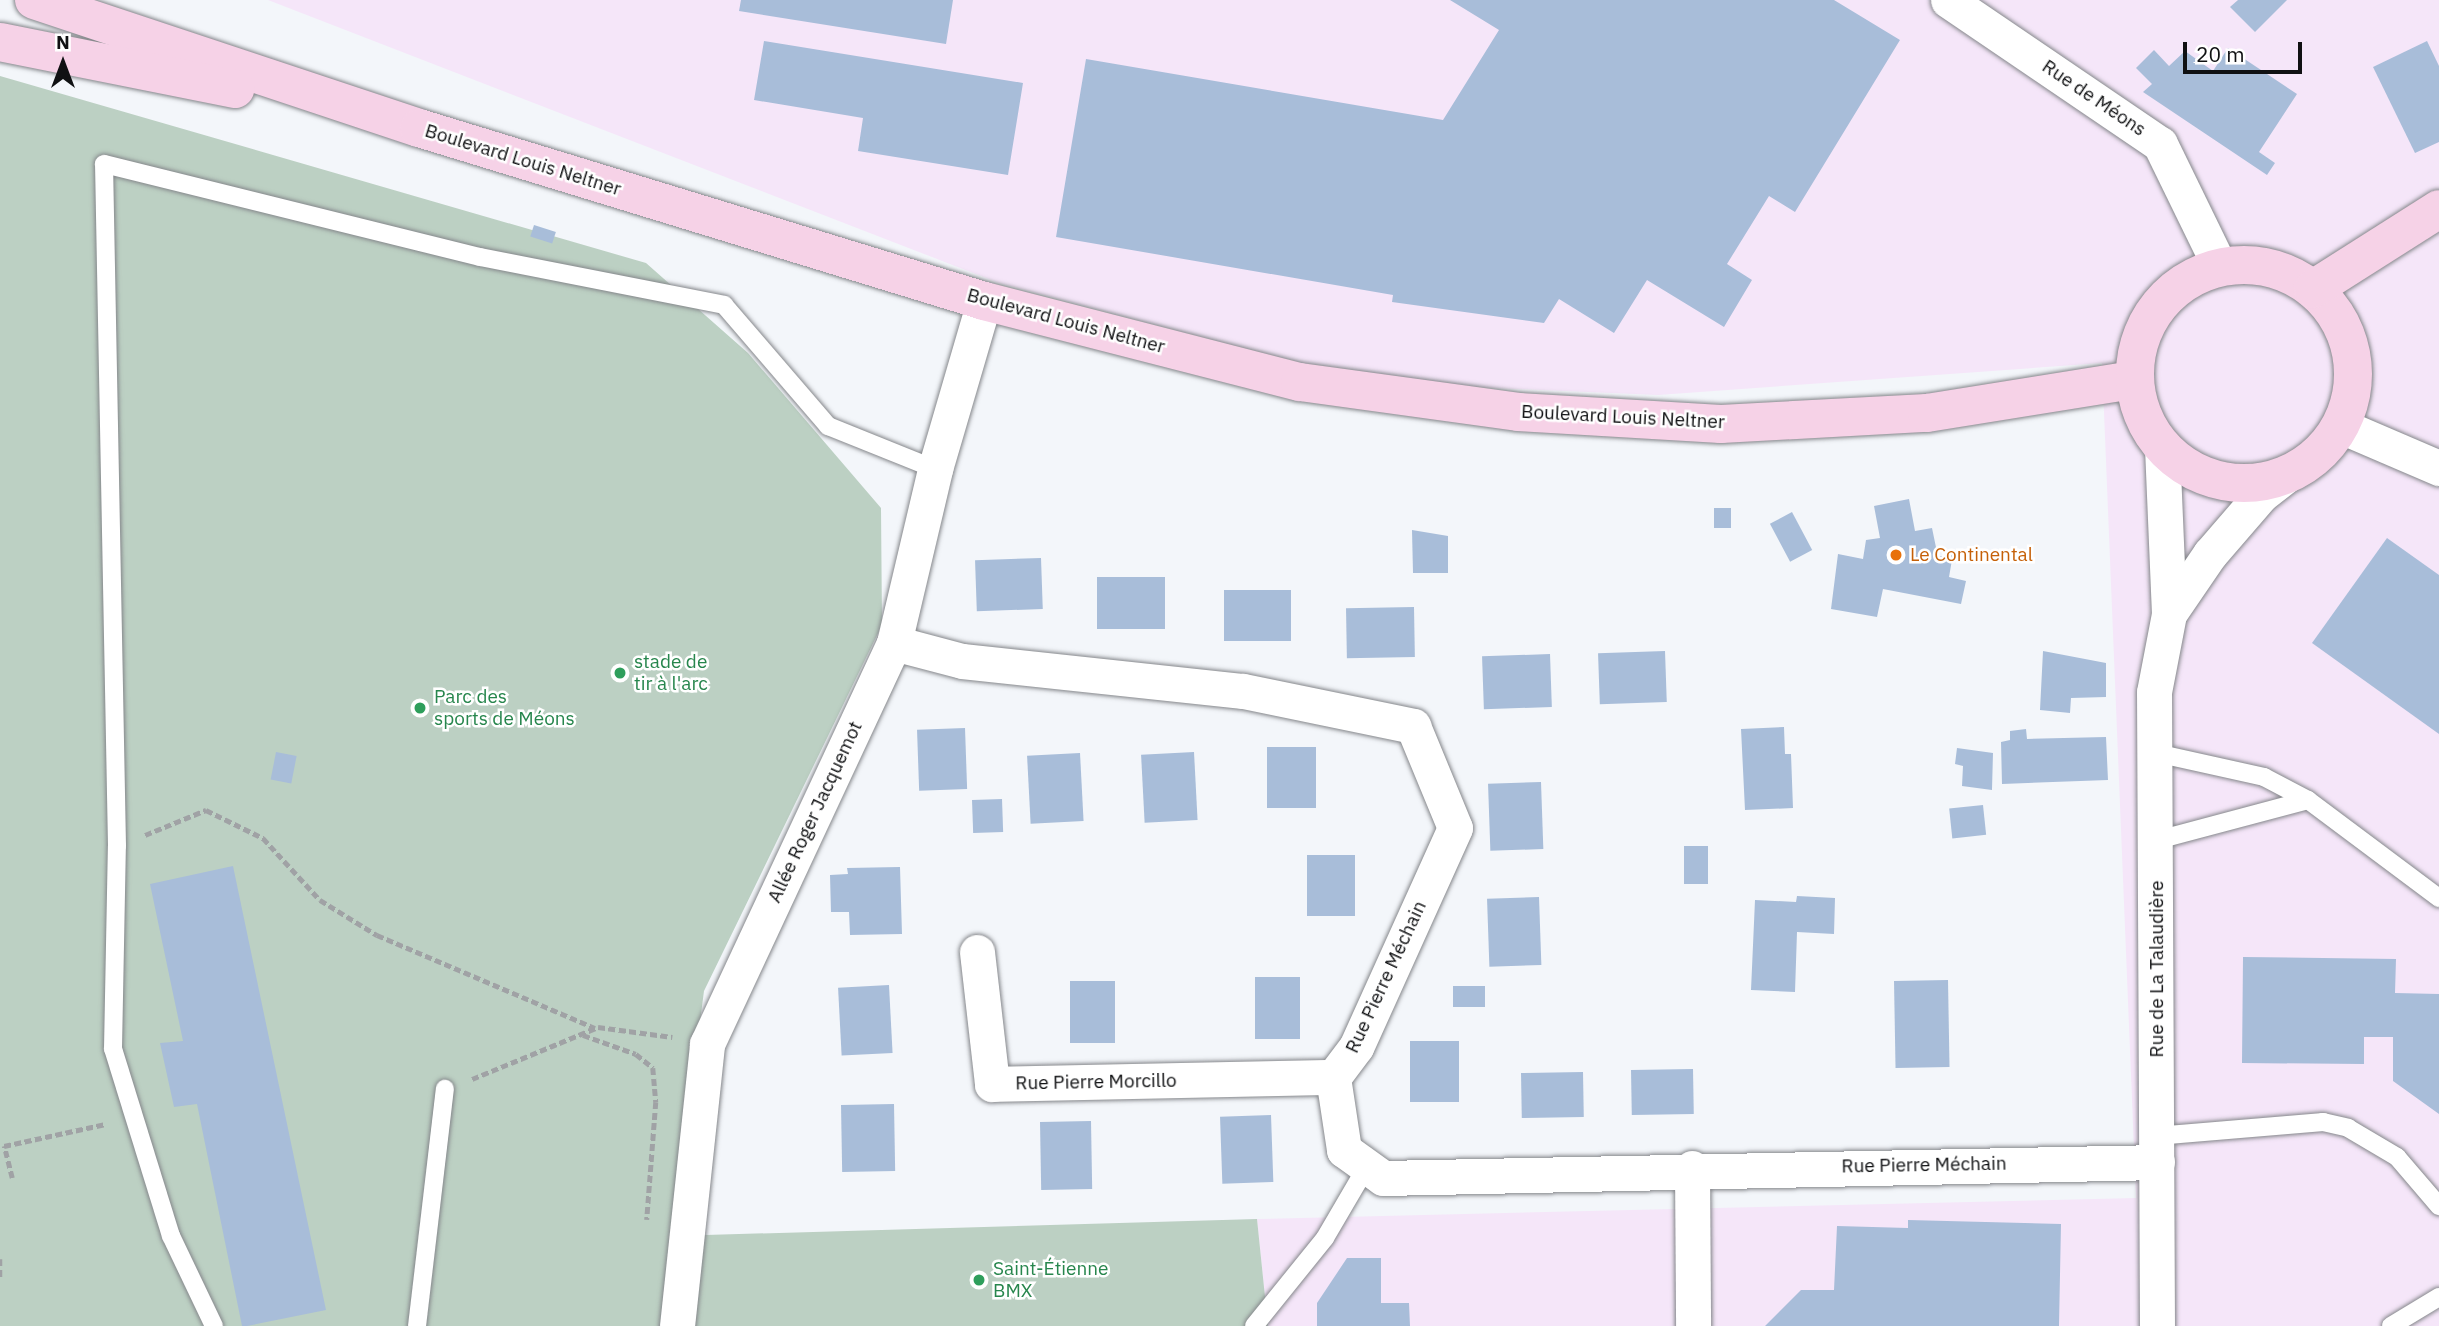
<!DOCTYPE html>
<meta charset="utf-8">
<style>
body{margin:0}
#map{position:relative;width:2439px;height:1326px;overflow:hidden;background:#f3f6fa;font-family:"IBM Plex Sans",sans-serif}
div>[style]{position:absolute}
.industrial>*{inset:0;background:#f5e6f9}
.green>*{inset:0;background:#bcd0c3}
.building>*{inset:0;background:#a8bdd9;transform-origin:0 0}
.path>*{height:4.5px;margin-top:-2.25px;transform-origin:0;background:repeating-linear-gradient(90deg,#a0a2a5 0 7px,transparent 0 10.5px)}
.roads{filter:drop-shadow(0 0 2px #85878b) drop-shadow(0 0 2px #85878b)}
.lane>*{height:18px;margin:-9px;padding:0 9px;transform-origin:9px;border-radius:9px;background:#fff}
.street>*{height:35px;margin:-17.5px;padding:0 17.5px;transform-origin:17.5px;border-radius:17.5px;background:#fff}
.secondary>*{height:38px;margin:-19px;padding:0 19px;transform-origin:19px;border-radius:19px;background:#f6d2e7}
.secondary>.ring{margin:-19px;padding:0;box-sizing:content-box;background:none;border:38px solid #f6d2e7;border-radius:50%}
.dots>*{width:19px;height:19px;translate:-50% -50%;box-sizing:border-box;border:4px solid #fff;border-radius:50%}
span{translate:-50% -50%;white-space:nowrap;text-align:center;line-height:1.15;-webkit-text-stroke:5px #fff;paint-order:stroke}
.street-label{font-size:19px;color:#101113}
.food-label{font-size:19px;color:#c56008}
.left{translate:0 -50%;text-align:left}
.leisure-label{font-size:19px;color:#27864d}
.north{position:absolute;left:28px;top:28px;width:70px;height:70px;-webkit-text-stroke:5px #fff;paint-order:stroke;rotate:0deg;font-size:19px;font-weight:700;line-height:28px;text-align:center;color:#101113}
.north::after{content:'';display:block;margin:auto;width:24px;height:32px;background:#101113;clip-path:polygon(50% 0,100% 100%,50% 72%,0 100%)}
.scale{position:absolute;left:2183px;top:42px;width:119px;height:32px;box-sizing:border-box;border:4px solid #101113;border-top:0;padding-left:9px;font-size:21px;line-height:24px;white-space:nowrap;color:#101113;-webkit-text-stroke:5px #fff;paint-order:stroke}
</style>
<div id="map">
<div class="industrial">
<div style="clip-path:polygon(268px 0,2439px 0,2439px 1326px,1268px 1326px,1257px 1219px,2136px 1198px,2102px 363px,1658px 395px,1374px 383px,999px 283px)"></div>
</div>
<div class="green">
<div style="clip-path:polygon(0 76px,646px 263px,748px 353px,881px 508px,882px 625px,704px 991px,672px 1236px,1257px 1219px,1268px 1326px,0 1326px)"></div>
</div>
<div class="building">
<div style="clip-path:polygon(741px 0,953px 0,946px 44px,739px 11px)"></div>
<div style="clip-path:polygon(1450px 0,1834px 0,1900px 40px,1795px 212px,1769px 196px,1727px 264px,1752px 280px,1724px 327px,1647px 280px,1614px 333px,1559px 299px,1544px 323px,1392px 302px,1393px 295px,1056px 237px,1086px 59px,1443px 120px,1499px 30px)"></div>
<div style="clip-path:polygon(2238px 0,2287px 0,2255px 32px,2230px 7px)"></div>
<div style="clip-path:polygon(764px 41px,1023px 83px,1008px 175px,858px 151px,863px 118px,754px 100px)"></div>
<div style="clip-path:polygon(2427px 41px,2439px 66px,2439px 142px,2415px 153px,2373px 67px)"></div>
<div style="clip-path:polygon(2228px 48px,2297px 94px,2259px 152px,2275px 163px,2267px 175px,2143px 92px,2152px 84px,2136px 68px,2154px 50px,2169px 66px,2185px 51px,2213px 71px)"></div>
<div style="left:534px;top:225px;width:23px;height:12px;rotate:18deg"></div>
<div style="clip-path:polygon(1909px 499px,1915px 531px,1932px 528px,1938px 557px,1953px 554px,1949px 577px,1966px 581px,1961px 604px,1883px 589px,1877px 617px,1831px 609px,1838px 554px,1863px 559px,1866px 540px,1880px 538px,1874px 506px)"></div>
<div style="left:1714px;top:508px;width:17px;height:20px"></div>
<div style="left:1792px;top:512px;width:43px;height:25px;rotate:62deg"></div>
<div style="clip-path:polygon(1412px 530px,1448px 536px,1448px 573px,1413px 573px)"></div>
<div style="clip-path:polygon(2387px 538px,2439px 575px,2439px 734px,2312px 643px)"></div>
<div style="left:1041px;top:558px;width:51px;height:66px;rotate:88deg"></div>
<div style="left:1165px;top:577px;width:52px;height:68px;rotate:90deg"></div>
<div style="left:1224px;top:590px;width:67px;height:51px"></div>
<div style="left:1414px;top:607px;width:50px;height:68px;rotate:89deg"></div>
<div style="left:1665px;top:651px;width:51px;height:67px;rotate:88deg"></div>
<div style="clip-path:polygon(2043px 651px,2106px 663px,2106px 697px,2071px 698px,2070px 713px,2040px 710px)"></div>
<div style="left:1550px;top:654px;width:53px;height:68px;rotate:88deg"></div>
<div style="clip-path:polygon(1784px 727px,1785px 754px,1791px 754px,1793px 808px,1745px 810px,1741px 729px)"></div>
<div style="left:965px;top:728px;width:61px;height:48px;rotate:88deg"></div>
<div style="clip-path:polygon(2026px 729px,2027px 739px,2106px 737px,2108px 780px,2002px 784px,2001px 742px,2010px 740px,2010px 731px)"></div>
<div style="left:1316px;top:747px;width:61px;height:49px;rotate:90deg"></div>
<div style="clip-path:polygon(1957px 748px,1993px 753px,1992px 790px,1962px 786px,1963px 766px,1955px 764px)"></div>
<div style="left:276px;top:752px;width:21px;height:28px;rotate:11deg"></div>
<div style="left:1194px;top:752px;width:68px;height:53px;rotate:87deg"></div>
<div style="left:1080px;top:753px;width:68px;height:53px;rotate:87deg"></div>
<div style="left:1541px;top:782px;width:67px;height:53px;rotate:88deg"></div>
<div style="left:1002px;top:799px;width:33px;height:30px;rotate:88deg"></div>
<div style="left:1983px;top:805px;width:30px;height:34px;rotate:84deg"></div>
<div style="left:1684px;top:846px;width:24px;height:38px"></div>
<div style="left:1355px;top:855px;width:61px;height:48px;rotate:90deg"></div>
<div style="clip-path:polygon(233px 866px,326px 1310px,247px 1326px,242px 1326px,197px 1104px,174px 1107px,160px 1043px,183px 1041px,150px 884px)"></div>
<div style="clip-path:polygon(900px 867px,902px 934px,850px 935px,849px 912px,831px 912px,830px 875px,848px 874px,847px 868px)"></div>
<div style="clip-path:polygon(1797px 896px,1835px 898px,1834px 934px,1797px 932px,1795px 992px,1751px 990px,1755px 900px,1796px 902px)"></div>
<div style="left:1539px;top:897px;width:68px;height:52px;rotate:88deg"></div>
<div style="clip-path:polygon(2243px 957px,2396px 959px,2395px 993px,2439px 994px,2439px 1114px,2393px 1081px,2393px 1037px,2364px 1037px,2364px 1064px,2242px 1063px)"></div>
<div style="left:1255px;top:977px;width:45px;height:62px"></div>
<div style="left:1948px;top:980px;width:87px;height:54px;rotate:89deg"></div>
<div style="left:1070px;top:981px;width:45px;height:62px"></div>
<div style="left:889px;top:985px;width:68px;height:51px;rotate:87deg"></div>
<div style="left:1453px;top:986px;width:32px;height:21px"></div>
<div style="left:1410px;top:1041px;width:49px;height:61px"></div>
<div style="left:1693px;top:1069px;width:45px;height:62px;rotate:89deg"></div>
<div style="left:1583px;top:1072px;width:45px;height:62px;rotate:89deg"></div>
<div style="left:894px;top:1104px;width:67px;height:53px;rotate:89deg"></div>
<div style="left:1271px;top:1115px;width:67px;height:51px;rotate:88deg"></div>
<div style="left:1091px;top:1121px;width:68px;height:51px;rotate:89deg"></div>
<div style="clip-path:polygon(1908px 1220px,2061px 1224px,2059px 1326px,1765px 1326px,1801px 1290px,1834px 1290px,1837px 1226px,1908px 1228px)"></div>
<div style="clip-path:polygon(1347px 1258px,1381px 1258px,1381px 1303px,1409px 1303px,1410px 1326px,1317px 1326px,1317px 1303px)"></div>
</div>
<div class="path">
<div style="left:145px;top:835px;width:66px;rotate:-22.3deg"></div>
<div style="left:206px;top:810px;width:64px;rotate:26.2deg"></div>
<div style="left:263px;top:838px;width:84px;rotate:47.4deg"></div>
<div style="left:320px;top:900px;width:67px;rotate:31.6deg"></div>
<div style="left:377px;top:935px;width:237px;rotate:23.1deg"></div>
<div style="left:583px;top:1035px;width:56px;rotate:19.7deg"></div>
<div style="left:636px;top:1054px;width:22px;rotate:39deg"></div>
<div style="left:653px;top:1068px;width:34px;rotate:85deg"></div>
<div style="left:656px;top:1102px;width:118px;rotate:94.4deg"></div>
<div style="left:472px;top:1079px;width:136px;rotate:-22.4deg"></div>
<div style="left:598px;top:1027px;width:75px;rotate:7.7deg"></div>
<div style="left:12px;top:1178px;width:33px;rotate:-104deg"></div>
<div style="left:4px;top:1146px;width:104px;rotate:-12.2deg"></div>
<div style="left:0;top:1259px;width:18px;rotate:90deg"></div>
</div>
<div class="roads">
<div class="lane">
<div style="left:2156px;top:753px;width:111px;rotate:12.5deg"></div>
<div style="left:2264px;top:777px;width:50px;rotate:27.6deg"></div>
<div style="left:2308px;top:800px;width:155px;rotate:165.1deg"></div>
<div style="left:2308px;top:800px;width:164px;rotate:36.8deg"></div>
<div style="left:2156px;top:1136px;width:168px;rotate:-4.8deg"></div>
<div style="left:2323px;top:1122px;width:26px;rotate:13deg"></div>
<div style="left:2348px;top:1128px;width:57px;rotate:30.6deg"></div>
<div style="left:2397px;top:1157px;width:65px;rotate:49.4deg"></div>
<div style="left:214px;top:1326px;width:100px;rotate:-115.5deg"></div>
<div style="left:171px;top:1236px;width:196px;rotate:-107.2deg"></div>
<div style="left:113px;top:1049px;width:203px;rotate:-88.9deg"></div>
<div style="left:117px;top:846px;width:682px;rotate:-91.09deg"></div>
<div style="left:104px;top:164px;width:387px;rotate:13.9deg"></div>
<div style="left:480px;top:257px;width:249px;rotate:11.1deg"></div>
<div style="left:724px;top:305px;width:160px;rotate:49.3deg"></div>
<div style="left:828px;top:426px;width:115px;rotate:21.9deg"></div>
<div style="left:417px;top:1326px;width:239px;rotate:-83.3deg"></div>
<div style="left:1254px;top:1326px;width:113px;rotate:-51.1deg"></div>
<div style="left:1325px;top:1238px;width:83px;rotate:-59.7deg"></div>
<div style="left:2391px;top:1326px;width:56px;rotate:-31.1deg"></div>
</div>
<div class="street">
<div style="left:1948px;top:0;width:256px;rotate:34.2deg"></div>
<div style="left:2160px;top:144px;width:137px;rotate:64deg"></div>
<div style="left:2341px;top:426px;width:107px;rotate:23.2deg"></div>
<div style="left:2169px;top:614px;width:73px;rotate:-55.7deg"></div>
<div style="left:2210px;top:554px;width:78px;rotate:-49.2deg"></div>
<div style="left:2261px;top:495px;width:31px;rotate:-38deg"></div>
<div style="left:894px;top:643px;width:70px;rotate:14.8deg"></div>
<div style="left:962px;top:661px;width:283px;rotate:6.1deg"></div>
<div style="left:1243px;top:691px;width:174px;rotate:11.6deg"></div>
<div style="left:1413px;top:726px;width:110px;rotate:67.6deg"></div>
<div style="left:1455px;top:828px;width:240px;rotate:114.3deg"></div>
<div style="left:1356px;top:1047px;width:38px;rotate:127deg"></div>
<div style="left:1333px;top:1077px;width:74px;rotate:81.4deg"></div>
<div style="left:1344px;top:1150px;width:48px;rotate:35.7deg"></div>
<div style="left:1383px;top:1178px;width:774px;rotate:-1.18deg"></div>
<div style="left:977px;top:952px;width:133px;rotate:83.5deg"></div>
<div style="left:992px;top:1084px;width:341px;rotate:-1.2deg"></div>
<div style="left:1692px;top:1168px;width:158px;rotate:89.6deg"></div>
<div style="left:677px;top:1326px;width:284px;rotate:-83.9deg"></div>
<div style="left:707px;top:1044px;width:442px;rotate:-65deg"></div>
<div style="left:894px;top:643px;width:179px;rotate:-76.7deg"></div>
<div style="left:935px;top:469px;width:175px;rotate:-73.7deg"></div>
<div style="left:2157px;top:1326px;width:634px;rotate:-90.27deg"></div>
<div style="left:2154px;top:692px;width:79px;rotate:-79.1deg"></div>
<div style="left:2169px;top:614px;width:166px;rotate:-92.4deg"></div>
</div>
<div class="secondary">
<div style="left:34px;top:0;width:406px;rotate:18.4deg"></div>
<div style="left:419px;top:128px;width:591px;rotate:17.02deg"></div>
<div style="left:984px;top:301px;width:326px;rotate:14.4deg"></div>
<div style="left:1300px;top:382px;width:220px;rotate:7.8deg"></div>
<div style="left:1518px;top:412px;width:203px;rotate:3.4deg"></div>
<div style="left:1721px;top:424px;width:206px;rotate:-3.1deg"></div>
<div style="left:1927px;top:413px;width:210px;rotate:-9.1deg"></div>
<div style="left:0;top:42px;width:240px;rotate:11.3deg"></div>
<div class="ring" style="left:2135px;top:265px;width:180px;height:180px"></div>
<div style="left:2313px;top:289px;width:149px;rotate:-32.4deg"></div>
</div>
</div>
<div class="dots">
<div style="left:1896px;top:555px;background:#e8710a"></div>
<div style="left:620px;top:673px;background:#2e9e5b"></div>
<div style="left:420px;top:708px;background:#2e9e5b"></div>
<div style="left:979px;top:1280px;background:#2e9e5b"></div>
</div>
<div class="street-label">
<span style="left:2094px;top:98px;rotate:34deg">Rue de Méons</span>
<span style="left:523px;top:160px;rotate:17deg">Boulevard Louis Neltner</span>
<span style="left:1066px;top:321px;rotate:15deg">Boulevard Louis Neltner</span>
<span style="left:1623px;top:417px;rotate:3deg">Boulevard Louis Neltner</span>
<span style="left:815px;top:812px;rotate:-65deg">Allée Roger Jacquemot</span>
<span style="left:2157px;top:969px;rotate:-90deg">Rue de La Talaudière</span>
<span style="left:1386px;top:977px;rotate:-65deg">Rue Pierre Méchain</span>
<span style="left:1096px;top:1082px;rotate:-1deg">Rue Pierre Morcillo</span>
<span style="left:1924px;top:1165px;rotate:-1deg">Rue Pierre Méchain</span>
</div>
<div class="food-label">
<span class="left" style="left:1910px;top:555px">Le Continental</span>
</div>
<div class="leisure-label">
<span class="left" style="left:634px;top:673px">stade de<br>tir à l'arc</span>
<span class="left" style="left:434px;top:708px">Parc des<br>sports de Méons</span>
<span class="left" style="left:993px;top:1280px">Saint-Étienne<br>BMX</span>
</div>
<div class="north">N</div>
<div class="scale">20 m</div>
</div>
